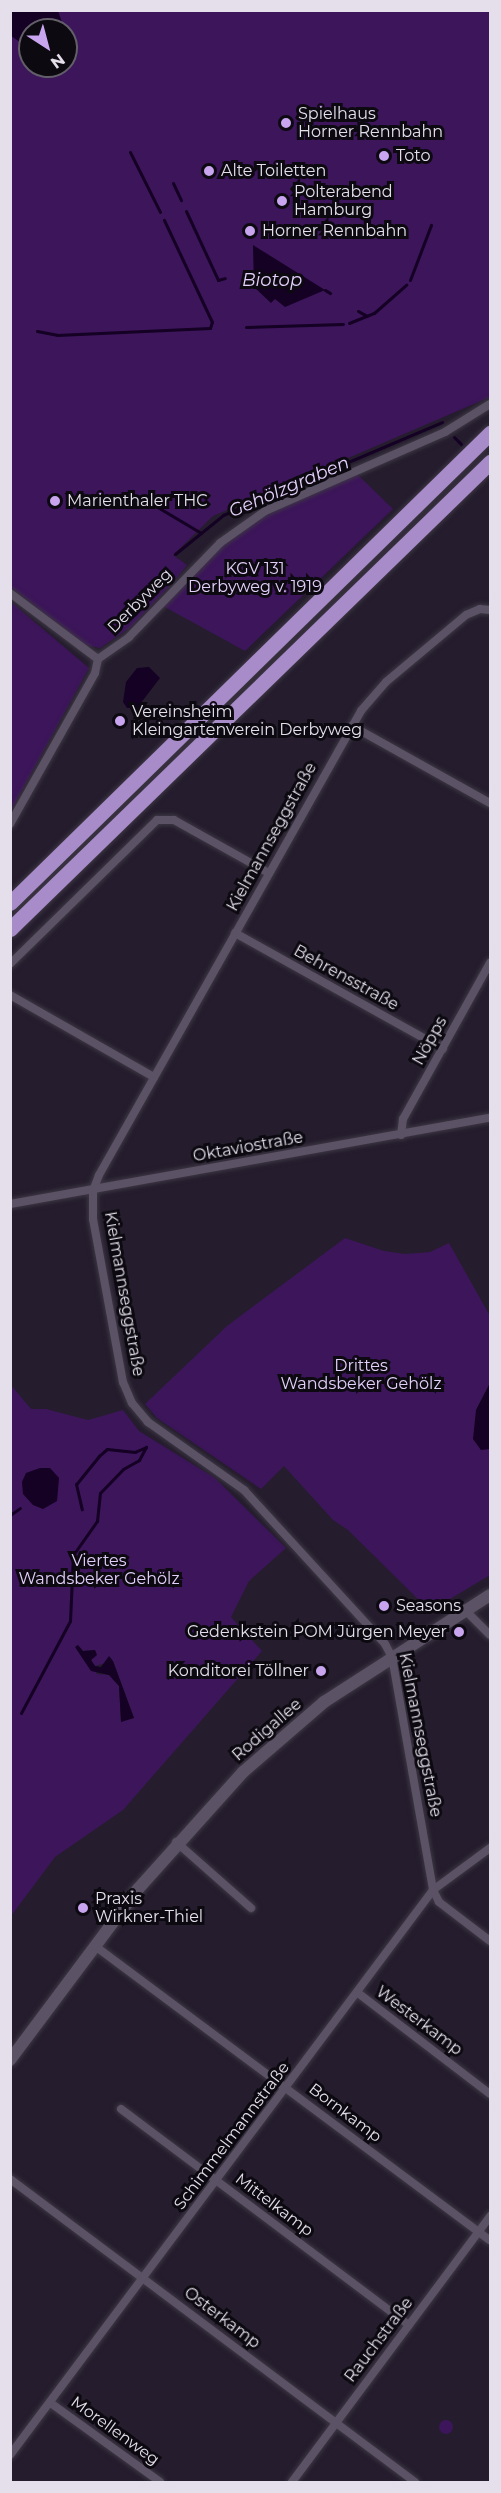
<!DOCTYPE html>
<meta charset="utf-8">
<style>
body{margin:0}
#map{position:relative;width:501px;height:2493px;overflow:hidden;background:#251d2d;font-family:Montserrat,sans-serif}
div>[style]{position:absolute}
.green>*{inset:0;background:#3c155a}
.round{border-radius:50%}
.water>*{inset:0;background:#140124}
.stream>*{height:3px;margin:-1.5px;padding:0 1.5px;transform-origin:1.5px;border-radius:1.5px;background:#140124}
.roads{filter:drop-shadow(0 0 2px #3d3744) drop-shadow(0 0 2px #3d3744)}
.street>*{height:8px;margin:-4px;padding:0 4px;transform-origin:4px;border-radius:4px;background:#5b5265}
.secondary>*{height:12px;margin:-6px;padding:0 6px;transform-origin:6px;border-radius:6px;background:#5b5265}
.highway>*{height:15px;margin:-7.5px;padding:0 7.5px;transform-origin:7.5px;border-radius:7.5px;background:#a88bc9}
.dots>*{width:16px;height:16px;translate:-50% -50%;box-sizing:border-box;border:3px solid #0c0910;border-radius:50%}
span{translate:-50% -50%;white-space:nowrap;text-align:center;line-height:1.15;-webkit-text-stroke:6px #0c0910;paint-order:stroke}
.poi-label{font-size:16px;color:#e4dfeb}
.left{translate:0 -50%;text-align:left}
.right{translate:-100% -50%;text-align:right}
.park-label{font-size:16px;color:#e3d0fa}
.street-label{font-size:16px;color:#e4dfeb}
.water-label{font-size:18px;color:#e4d0fb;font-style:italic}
.frame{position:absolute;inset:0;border:12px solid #e4dfeb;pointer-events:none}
.north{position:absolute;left:18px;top:18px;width:60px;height:60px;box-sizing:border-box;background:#0c0910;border:2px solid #625f68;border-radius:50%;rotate:144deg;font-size:16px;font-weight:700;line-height:24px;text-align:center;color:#e4dfeb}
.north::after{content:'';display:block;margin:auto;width:21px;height:27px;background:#c8a5ee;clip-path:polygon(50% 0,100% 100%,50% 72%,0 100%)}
</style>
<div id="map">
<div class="green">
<div style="clip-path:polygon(evenodd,11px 11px,490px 11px,490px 397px,213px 516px,173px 555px,187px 565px,175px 580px,131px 627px,100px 648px,85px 645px,11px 587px,11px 11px,30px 30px,66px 30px,66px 66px,30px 66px,30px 30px)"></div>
<div style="clip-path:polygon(355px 472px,393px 509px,245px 651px,163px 606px,222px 545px,259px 517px)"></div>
<div style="clip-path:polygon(11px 602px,89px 668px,11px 810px)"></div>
<div style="clip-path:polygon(345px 1238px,384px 1251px,405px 1254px,430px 1252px,449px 1243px,490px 1316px,490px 1383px,476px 1410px,490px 1449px,490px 1575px,430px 1611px,348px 1530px,333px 1520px,284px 1466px,261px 1489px,157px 1418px,145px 1404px,227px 1326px)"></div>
<div style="clip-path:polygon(evenodd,10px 1384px,31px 1409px,46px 1409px,88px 1420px,123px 1410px,139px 1431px,215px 1478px,286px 1548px,249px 1581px,231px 1617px,262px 1651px,123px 1810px,55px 1857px,11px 1916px,10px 1384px,78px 1646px,83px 1651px,95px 1650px,91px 1660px,95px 1666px,113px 1661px,134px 1718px,121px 1721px,119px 1686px,109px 1675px,97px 1674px,78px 1646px)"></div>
<div class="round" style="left:439px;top:2420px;width:14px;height:14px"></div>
</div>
<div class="water">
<div style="clip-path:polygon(11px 10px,58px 11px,64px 28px,30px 30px,30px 44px,23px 44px,11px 36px)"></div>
<div style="clip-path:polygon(253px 245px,325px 290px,285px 307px,275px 299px,271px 303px,254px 287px)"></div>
<div style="clip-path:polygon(149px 667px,160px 678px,137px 708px,127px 708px,123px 702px,126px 682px,137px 668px)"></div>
<div style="clip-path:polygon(490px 1383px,490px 1449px,481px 1450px,473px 1439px,476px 1410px)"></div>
<div style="clip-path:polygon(40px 1468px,50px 1468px,59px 1478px,57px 1501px,43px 1509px,33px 1505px,23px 1494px,22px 1482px,26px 1473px)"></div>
<div style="clip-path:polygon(78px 1645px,83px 1651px,95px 1650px,97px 1655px,91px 1660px,95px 1666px,101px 1667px,109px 1656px,113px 1661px,134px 1718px,121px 1722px,119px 1686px,109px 1675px,91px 1671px,75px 1647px)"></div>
</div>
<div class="stream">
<div style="left:130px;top:152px;width:67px;rotate:63.4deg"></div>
<div style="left:173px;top:183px;width:19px;rotate:65deg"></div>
<div style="left:186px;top:211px;width:76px;rotate:65.1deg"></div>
<div style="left:218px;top:280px;width:7px;rotate:-16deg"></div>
<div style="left:410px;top:280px;width:59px;rotate:-69.1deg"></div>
<div style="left:325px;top:290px;width:6px;rotate:31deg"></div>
<div style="left:358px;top:311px;width:10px;rotate:29deg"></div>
<div style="left:349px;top:323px;width:27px;rotate:-22deg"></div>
<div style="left:374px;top:313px;width:43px;rotate:-41.2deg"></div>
<div style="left:246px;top:327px;width:97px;rotate:-1.8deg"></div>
<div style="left:37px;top:331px;width:20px;rotate:11deg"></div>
<div style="left:57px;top:335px;width:153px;rotate:-2.6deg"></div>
<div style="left:210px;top:328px;width:6px;rotate:-72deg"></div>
<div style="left:212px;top:322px;width:113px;rotate:-115.2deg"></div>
<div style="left:454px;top:437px;width:10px;rotate:45deg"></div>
<div style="left:144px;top:499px;width:66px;rotate:30.8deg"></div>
<div style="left:201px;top:533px;width:28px;rotate:-39deg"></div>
<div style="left:223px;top:515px;width:238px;rotate:-23deg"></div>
<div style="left:175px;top:554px;width:33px;rotate:-39deg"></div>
<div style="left:10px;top:1515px;width:12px;rotate:-35deg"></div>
<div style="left:21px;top:1713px;width:104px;rotate:-62deg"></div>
<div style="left:70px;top:1621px;width:66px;rotate:-87.4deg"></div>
<div style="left:73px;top:1555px;width:42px;rotate:-54.8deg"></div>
<div style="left:97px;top:1521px;width:28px;rotate:-84deg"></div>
<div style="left:100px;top:1493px;width:33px;rotate:-46deg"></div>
<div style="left:123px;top:1469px;width:18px;rotate:-29deg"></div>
<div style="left:139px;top:1460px;width:15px;rotate:-62deg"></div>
<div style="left:146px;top:1447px;width:12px;rotate:156deg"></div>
<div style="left:135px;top:1452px;width:28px;rotate:-174deg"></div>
<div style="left:107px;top:1449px;width:11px;rotate:139deg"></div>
<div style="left:99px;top:1456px;width:36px;rotate:129deg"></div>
<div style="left:76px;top:1484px;width:26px;rotate:77deg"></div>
</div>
<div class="roads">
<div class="street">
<div style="left:10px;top:593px;width:110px;rotate:36.9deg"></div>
<div style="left:490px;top:610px;width:10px;rotate:-174deg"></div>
<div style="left:480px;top:609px;width:15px;rotate:157deg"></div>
<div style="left:466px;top:615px;width:104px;rotate:140.1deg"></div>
<div style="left:386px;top:682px;width:38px;rotate:131deg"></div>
<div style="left:361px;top:711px;width:533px;rotate:119.45deg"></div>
<div style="left:99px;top:1175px;width:17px;rotate:111deg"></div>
<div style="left:93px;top:1191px;width:28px;rotate:90deg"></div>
<div style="left:93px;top:1219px;width:166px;rotate:79.6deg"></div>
<div style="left:123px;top:1382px;width:23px;rotate:67deg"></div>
<div style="left:132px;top:1403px;width:25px;rotate:50deg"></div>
<div style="left:148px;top:1422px;width:118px;rotate:35.3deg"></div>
<div style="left:244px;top:1490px;width:209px;rotate:47.5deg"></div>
<div style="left:385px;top:1644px;width:15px;rotate:62deg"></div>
<div style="left:392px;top:1657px;width:237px;rotate:80deg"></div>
<div style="left:433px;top:1890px;width:13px;rotate:63deg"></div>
<div style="left:439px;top:1902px;width:64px;rotate:37.4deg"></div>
<div style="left:352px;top:726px;width:158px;rotate:29.2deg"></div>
<div style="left:10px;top:824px;width:173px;rotate:-60.6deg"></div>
<div style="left:95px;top:673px;width:14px;rotate:-78deg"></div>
<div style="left:98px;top:659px;width:38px;rotate:-35deg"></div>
<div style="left:129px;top:637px;width:131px;rotate:-45.9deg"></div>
<div style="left:220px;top:543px;width:55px;rotate:-35.4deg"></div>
<div style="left:265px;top:511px;width:197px;rotate:-23.7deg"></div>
<div style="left:445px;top:432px;width:53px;rotate:-31.9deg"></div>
<div style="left:235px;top:933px;width:238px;rotate:29.1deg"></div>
<div style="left:10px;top:964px;width:206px;rotate:-44.4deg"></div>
<div style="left:157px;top:820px;width:17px"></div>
<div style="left:174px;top:820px;width:109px;rotate:29.2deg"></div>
<div style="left:10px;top:995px;width:166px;rotate:29.7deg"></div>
<div style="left:401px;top:1135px;width:16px;rotate:-83deg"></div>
<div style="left:403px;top:1119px;width:179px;rotate:-60.9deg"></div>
<div style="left:10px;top:1204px;width:488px;rotate:-10.2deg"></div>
<div style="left:465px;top:1610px;width:35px;rotate:45deg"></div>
<div style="left:176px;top:1842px;width:100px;rotate:41.3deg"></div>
<div style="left:95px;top:1946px;width:492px;rotate:36.7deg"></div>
<div style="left:358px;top:1993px;width:166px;rotate:37.4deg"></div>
<div style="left:121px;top:2109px;width:360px;rotate:36.9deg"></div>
<div style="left:10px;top:2179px;width:506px;rotate:36.8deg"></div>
<div style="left:52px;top:2404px;width:133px;rotate:35.8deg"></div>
<div style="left:10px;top:2455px;width:706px;rotate:-53.18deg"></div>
<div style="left:433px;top:1890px;width:71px;rotate:-36.4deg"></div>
<div style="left:292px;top:2482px;width:332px;rotate:-53.3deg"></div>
</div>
<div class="secondary">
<div style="left:10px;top:2060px;width:214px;rotate:-53.2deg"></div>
<div style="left:138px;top:1889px;width:157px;rotate:-48.1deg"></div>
<div style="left:243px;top:1772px;width:107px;rotate:-40.8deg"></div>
<div style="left:324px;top:1702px;width:197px;rotate:-32.8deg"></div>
</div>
<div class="highway">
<div style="left:10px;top:903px;width:672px;rotate:-44.4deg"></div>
<div style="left:10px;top:929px;width:670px;rotate:-44.21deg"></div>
</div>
</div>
<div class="dots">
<div style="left:286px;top:123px;background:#c8a5ee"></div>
<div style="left:384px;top:156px;background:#c8a5ee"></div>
<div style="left:209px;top:171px;background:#c8a5ee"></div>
<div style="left:282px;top:201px;background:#c8a5ee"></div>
<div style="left:250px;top:231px;background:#c8a5ee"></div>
<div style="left:55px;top:501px;background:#c8a5ee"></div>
<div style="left:120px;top:721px;background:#c8a5ee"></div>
<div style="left:384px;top:1606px;background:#c8a5ee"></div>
<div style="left:459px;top:1632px;background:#c8a5ee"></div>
<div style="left:321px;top:1671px;background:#c8a5ee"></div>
<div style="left:83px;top:1908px;background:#c8a5ee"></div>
</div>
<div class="poi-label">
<span class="left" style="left:298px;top:123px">Spielhaus<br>Horner Rennbahn</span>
<span class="left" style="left:396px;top:156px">Toto</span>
<span class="left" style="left:221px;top:171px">Alte Toiletten</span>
<span class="left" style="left:294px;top:201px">Polterabend<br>Hamburg</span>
<span class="left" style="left:262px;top:231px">Horner Rennbahn</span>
<span class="left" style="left:67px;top:501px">Marienthaler THC</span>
<span class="left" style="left:132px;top:721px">Vereinsheim<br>Kleingartenverein Derbyweg</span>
<span class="left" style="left:396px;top:1606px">Seasons</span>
<span class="right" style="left:447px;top:1632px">Gedenkstein POM Jürgen Meyer</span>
<span class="right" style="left:309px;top:1671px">Konditorei Töllner</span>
<span class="left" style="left:95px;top:1908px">Praxis<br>Wirkner-Thiel</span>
</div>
<div class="park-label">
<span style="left:255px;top:578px">KGV 131<br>Derbyweg v. 1919</span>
<span style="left:361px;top:1375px">Drittes<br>Wandsbeker Gehölz</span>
<span style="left:99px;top:1570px">Viertes<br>Wandsbeker Gehölz</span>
</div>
<div class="street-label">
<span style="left:140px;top:601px;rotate:-45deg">Derbyweg</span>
<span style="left:272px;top:837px;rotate:-61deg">Kielmannseggstraße</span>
<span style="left:346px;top:978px;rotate:29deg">Behrensstraße</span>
<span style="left:430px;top:1041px;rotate:-61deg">Nöpps</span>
<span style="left:248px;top:1147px;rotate:-10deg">Oktaviostraße</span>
<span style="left:124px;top:1294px;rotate:80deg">Kielmannseggstraße</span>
<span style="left:267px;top:1730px;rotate:-41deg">Rodigallee</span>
<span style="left:420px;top:1735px;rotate:79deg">Kielmannseggstraße</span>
<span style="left:419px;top:2021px;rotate:37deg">Westerkamp</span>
<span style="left:345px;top:2113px;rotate:37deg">Bornkamp</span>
<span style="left:232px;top:2136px;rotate:-53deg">Schimmelmannstraße</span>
<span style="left:274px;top:2205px;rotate:37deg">Mittelkamp</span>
<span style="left:222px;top:2318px;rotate:37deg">Osterkamp</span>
<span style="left:379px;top:2340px;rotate:-53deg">Rauchstraße</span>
<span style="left:115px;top:2431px;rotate:36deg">Morellenweg</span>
</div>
<div class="water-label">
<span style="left:272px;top:280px">Biotop</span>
<span style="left:289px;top:487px;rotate:-23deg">Gehölzgraben</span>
</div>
<div class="frame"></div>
<div class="north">N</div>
</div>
